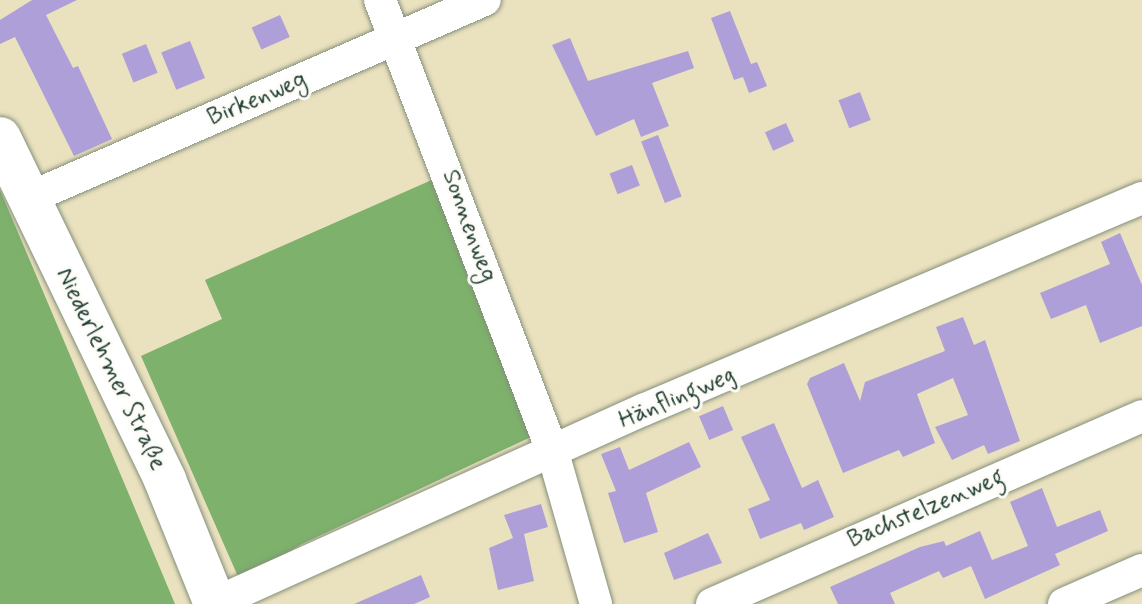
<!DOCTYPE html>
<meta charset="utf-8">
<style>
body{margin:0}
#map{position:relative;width:1142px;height:604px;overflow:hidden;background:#eae1bf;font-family:Mynerve,sans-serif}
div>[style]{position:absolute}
.forest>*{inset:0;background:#7db16c}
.building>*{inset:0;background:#af9fd9;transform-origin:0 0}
.roads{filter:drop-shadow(0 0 2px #848f7a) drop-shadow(0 0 2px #848f7a)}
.minor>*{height:32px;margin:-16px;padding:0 16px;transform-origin:16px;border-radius:16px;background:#fff}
.major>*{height:42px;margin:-21px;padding:0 21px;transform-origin:21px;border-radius:21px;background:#fff}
span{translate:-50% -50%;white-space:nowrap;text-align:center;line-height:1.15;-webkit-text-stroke:6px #fdfcf7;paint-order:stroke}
.street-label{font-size:24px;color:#1f3d34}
</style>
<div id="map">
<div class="forest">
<div style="clip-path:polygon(434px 179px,531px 437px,302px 544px,240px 581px,141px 356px,222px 319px,205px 280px)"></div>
<div style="clip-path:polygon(0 190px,125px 485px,175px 604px,0 604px)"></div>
</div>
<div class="building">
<div style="clip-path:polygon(32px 0,77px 0,46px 15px,73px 68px,78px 66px,112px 139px,74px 156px,15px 37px,0 44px,0 20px)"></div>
<div style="clip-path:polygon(730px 11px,751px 64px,757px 62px,767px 86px,749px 93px,743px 77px,734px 80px,711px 18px)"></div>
<div style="left:280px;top:15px;width:24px;height:31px;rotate:66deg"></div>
<div style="clip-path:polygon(570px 38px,588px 81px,688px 51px,694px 68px,652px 83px,669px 126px,641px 137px,634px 119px,596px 136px,552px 45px)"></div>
<div style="left:190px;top:41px;width:40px;height:31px;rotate:68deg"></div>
<div style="left:146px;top:44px;width:31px;height:26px;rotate:68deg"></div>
<div style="left:860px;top:92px;width:30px;height:23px;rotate:69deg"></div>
<div style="left:786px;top:123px;width:20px;height:23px;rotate:66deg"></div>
<div style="left:658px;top:135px;width:66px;height:18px;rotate:69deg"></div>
<div style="left:632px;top:165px;width:22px;height:24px;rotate:69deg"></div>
<div style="clip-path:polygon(1120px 233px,1142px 285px,1142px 326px,1100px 343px,1086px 305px,1051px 319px,1040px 293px,1110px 264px,1101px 242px)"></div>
<div style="clip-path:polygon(963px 317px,974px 345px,985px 340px,1020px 441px,988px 454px,984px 445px,952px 460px,935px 427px,968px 415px,953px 378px,917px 394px,935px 443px,903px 457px,899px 450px,843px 473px,807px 384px,810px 378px,844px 363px,860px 401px,865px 382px,945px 351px,936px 327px)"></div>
<div style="left:723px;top:406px;width:26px;height:26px;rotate:67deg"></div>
<div style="clip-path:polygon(774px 423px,802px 488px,818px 480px,834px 517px,804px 530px,801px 523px,760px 539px,748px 509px,770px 500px,741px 437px)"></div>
<div style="clip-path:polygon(689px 442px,701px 467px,646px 493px,658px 532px,624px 543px,608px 493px,616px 491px,601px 454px,620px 447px,629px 470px)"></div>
<div style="clip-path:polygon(1042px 488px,1057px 527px,1100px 510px,1108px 531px,1055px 554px,1060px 565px,985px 599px,971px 566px,943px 578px,939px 571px,890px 593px,895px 604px,838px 604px,830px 587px,920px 547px,944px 541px,946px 546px,980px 531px,992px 560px,1028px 546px,1010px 502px)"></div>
<div style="clip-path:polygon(541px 504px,548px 527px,524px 534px,534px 581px,498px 590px,489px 548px,513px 538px,504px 515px)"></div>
<div style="clip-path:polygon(708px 533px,722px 563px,674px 580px,664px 553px)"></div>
<div style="clip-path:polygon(421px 575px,430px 597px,414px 604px,354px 604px)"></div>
</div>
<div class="roads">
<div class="minor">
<div style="left:380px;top:0;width:485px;rotate:69.1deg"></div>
<div style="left:553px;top:453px;width:157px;rotate:74.1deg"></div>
<div style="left:29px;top:198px;width:497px;rotate:-23.5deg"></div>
<div style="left:215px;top:603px;width:470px;rotate:-24.3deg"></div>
<div style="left:643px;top:410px;width:542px;rotate:-23.02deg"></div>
<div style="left:712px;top:604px;width:469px;rotate:-23.6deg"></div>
<div style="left:1064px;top:604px;width:85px;rotate:-23.6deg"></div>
</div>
<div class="major">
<div style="left:0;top:138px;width:380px;rotate:64.2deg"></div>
<div style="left:165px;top:480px;width:134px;rotate:68deg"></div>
</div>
</div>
<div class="street-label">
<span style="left:257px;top:99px;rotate:-23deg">Birkenweg</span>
<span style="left:469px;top:226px;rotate:70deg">Sonnenweg</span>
<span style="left:111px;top:369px;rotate:64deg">Niederlehmer Straße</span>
<span style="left:677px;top:398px;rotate:-23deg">Hänflingweg</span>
<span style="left:926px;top:509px;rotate:-23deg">Bachstelzenweg</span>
</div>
</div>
